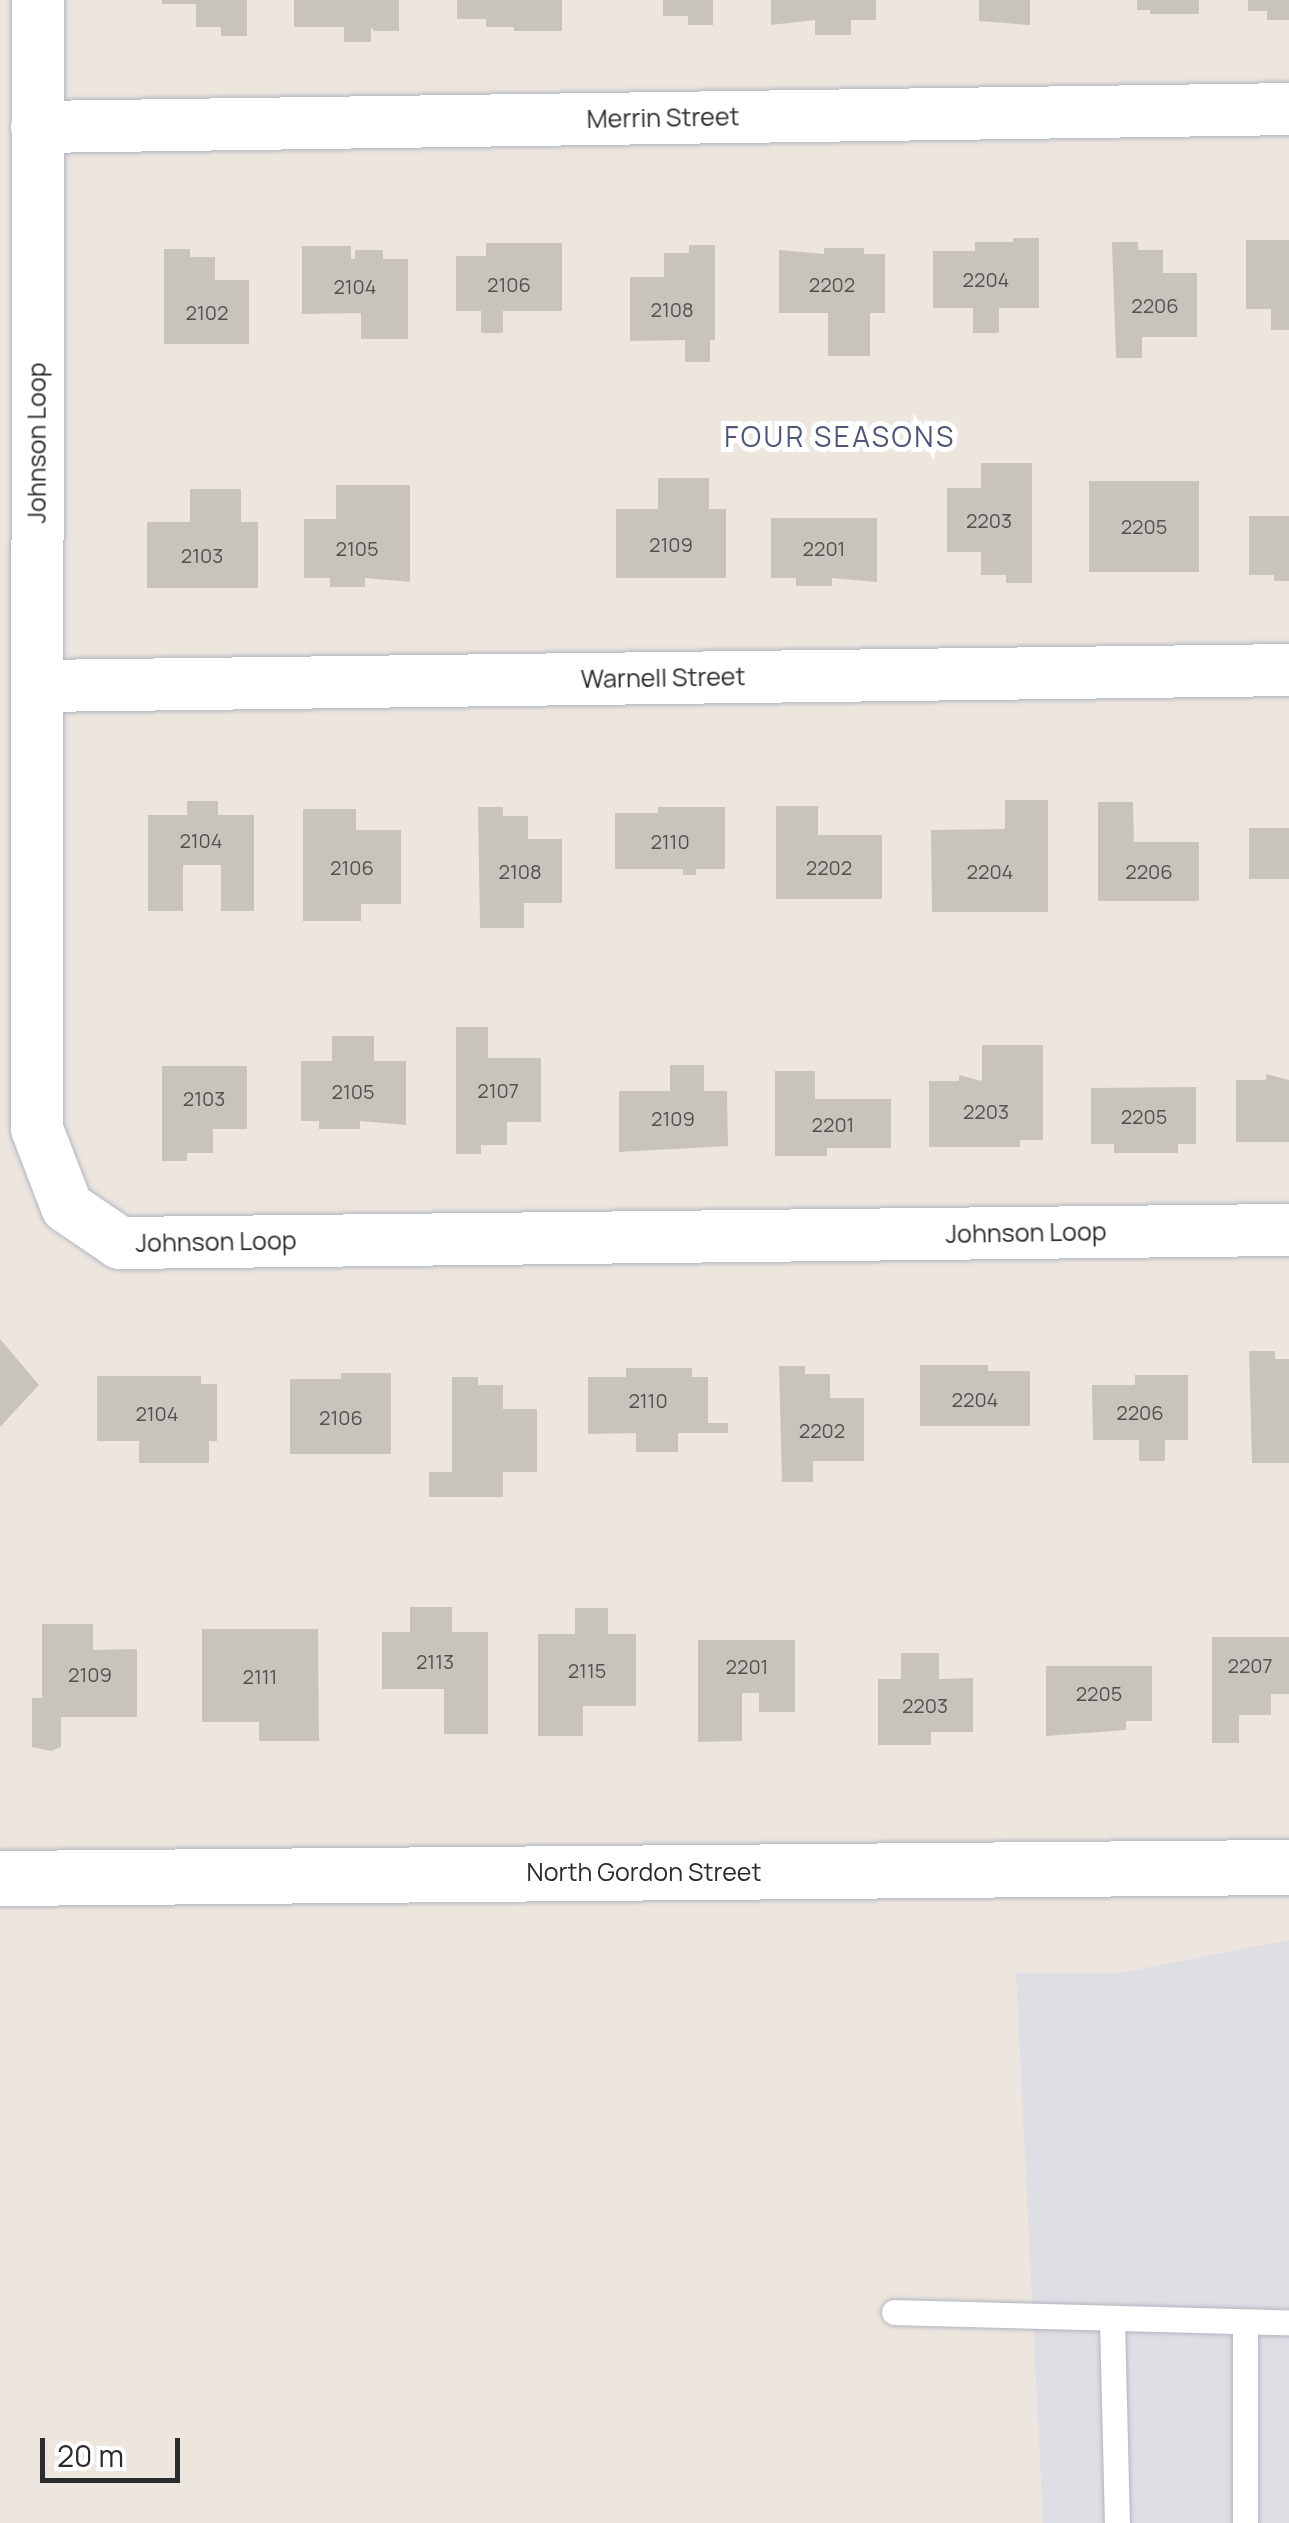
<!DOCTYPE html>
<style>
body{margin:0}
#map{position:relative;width:1289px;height:2523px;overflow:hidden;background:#ece6df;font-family:Manrope,sans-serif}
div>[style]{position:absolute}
.industrial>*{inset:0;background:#e0dee5}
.building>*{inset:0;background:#c8c4bd;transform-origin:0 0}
.roads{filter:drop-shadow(0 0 2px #b2b5be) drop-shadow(0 0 2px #b2b5be)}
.service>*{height:25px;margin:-12.5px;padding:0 12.5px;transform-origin:12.5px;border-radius:12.5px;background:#fff}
.minor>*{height:52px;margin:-26px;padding:0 26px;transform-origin:26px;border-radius:26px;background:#fff}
.tertiary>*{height:55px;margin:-27.5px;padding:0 27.5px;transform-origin:27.5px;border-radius:27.5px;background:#fff}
span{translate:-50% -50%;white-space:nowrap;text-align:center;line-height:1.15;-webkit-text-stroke:10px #fff;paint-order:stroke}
.number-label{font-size:20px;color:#525150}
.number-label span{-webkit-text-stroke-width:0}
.street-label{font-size:25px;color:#2b2b2b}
.neighbourhood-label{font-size:28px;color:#4f5779;letter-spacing:2.5px}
.scale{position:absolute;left:40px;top:2438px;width:140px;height:45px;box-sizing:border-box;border:5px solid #2b2b2b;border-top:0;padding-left:12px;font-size:30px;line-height:35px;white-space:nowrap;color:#2b2b2b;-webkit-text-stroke:8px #fff;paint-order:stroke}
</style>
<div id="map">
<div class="industrial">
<div style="clip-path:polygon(1289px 1940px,1289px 2523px,1043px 2523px,1016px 1973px,1119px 1973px)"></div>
</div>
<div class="building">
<div style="clip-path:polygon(162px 0,247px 0,247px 36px,221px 36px,221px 27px,196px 27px,196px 4px,162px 4px)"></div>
<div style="clip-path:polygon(294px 0,399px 0,399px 31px,374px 31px,371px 27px,371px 42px,344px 42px,344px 27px,294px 27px)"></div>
<div style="clip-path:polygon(457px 0,562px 0,562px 31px,514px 31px,514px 27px,486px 27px,486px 19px,457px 19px)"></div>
<div style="clip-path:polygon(663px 0,713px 0,713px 25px,688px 25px,688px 16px,663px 16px)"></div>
<div style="clip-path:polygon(771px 0,876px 0,876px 20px,851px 20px,851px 35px,815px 35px,815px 20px,771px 25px)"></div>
<div style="clip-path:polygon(979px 0,1030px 0,1030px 25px,979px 21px)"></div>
<div style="clip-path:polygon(1137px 0,1199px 0,1199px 14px,1150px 14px,1150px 10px,1137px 10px)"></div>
<div style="clip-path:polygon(1248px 0,1289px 0,1289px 20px,1267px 20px,1267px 11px,1248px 11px)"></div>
<div style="clip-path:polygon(1013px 238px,1039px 238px,1039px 308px,999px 308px,999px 333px,973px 333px,973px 308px,933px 308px,933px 251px,975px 251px,975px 242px,1013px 242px)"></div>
<div style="clip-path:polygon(1246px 240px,1289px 240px,1289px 330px,1271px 330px,1271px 309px,1246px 309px)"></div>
<div style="clip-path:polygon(1112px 242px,1138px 242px,1138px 250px,1163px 250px,1163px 273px,1197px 273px,1197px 337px,1142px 337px,1142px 358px,1116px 358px)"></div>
<div style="clip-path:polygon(486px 243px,562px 243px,562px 311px,503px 311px,503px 333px,481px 333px,481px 311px,456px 311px,456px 256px,486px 256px)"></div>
<div style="clip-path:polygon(689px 245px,715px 245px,715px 340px,710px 340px,710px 362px,685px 362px,685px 340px,630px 341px,630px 277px,664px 277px,664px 253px,689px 253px)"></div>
<div style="clip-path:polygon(302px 246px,351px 246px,351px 259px,355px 259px,355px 250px,383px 250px,383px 259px,408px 259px,408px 339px,361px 339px,361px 313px,302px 314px)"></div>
<div style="clip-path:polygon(824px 248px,864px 248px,864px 254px,885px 254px,885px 313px,870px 313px,870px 356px,828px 356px,828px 313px,779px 313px,779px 250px,824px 254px)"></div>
<div style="clip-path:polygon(164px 249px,190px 249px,190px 257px,215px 257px,215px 280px,249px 280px,249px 344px,164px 344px)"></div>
<div style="clip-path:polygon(981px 463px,1032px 463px,1032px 583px,1006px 583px,1006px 575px,981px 575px,981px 552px,947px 552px,947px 488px,981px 488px)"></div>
<div style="clip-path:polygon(658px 478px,709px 478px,709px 509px,726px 509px,726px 578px,616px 578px,616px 509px,658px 509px)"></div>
<div style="left:1089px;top:481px;width:110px;height:91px"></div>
<div style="clip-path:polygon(336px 485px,410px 485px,410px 582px,365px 578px,365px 587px,330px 587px,330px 578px,304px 578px,304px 519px,336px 519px)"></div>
<div style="clip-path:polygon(190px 489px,241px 489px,241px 522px,258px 522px,258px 588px,147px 588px,147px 522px,190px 522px)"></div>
<div style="clip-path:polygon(1249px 516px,1289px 516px,1289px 581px,1274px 581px,1274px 575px,1249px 575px)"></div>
<div style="clip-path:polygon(771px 518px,877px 518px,877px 582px,832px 578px,832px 586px,796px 586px,796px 578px,771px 578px)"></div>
<div style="clip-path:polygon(1005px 800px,1048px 800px,1048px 912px,932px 912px,931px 830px,1005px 829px)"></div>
<div style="clip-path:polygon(187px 801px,218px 801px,218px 815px,254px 815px,254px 911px,221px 911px,221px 865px,183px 865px,183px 911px,148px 911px,148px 815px,187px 815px)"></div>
<div style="clip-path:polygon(1098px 802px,1133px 802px,1134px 842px,1199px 842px,1199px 901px,1098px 901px)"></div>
<div style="clip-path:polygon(776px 806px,818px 806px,818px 835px,882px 835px,882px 899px,776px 899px)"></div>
<div style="clip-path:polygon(478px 807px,503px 807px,503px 816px,528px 816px,528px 839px,562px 839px,562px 903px,524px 903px,524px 928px,480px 928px)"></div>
<div style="clip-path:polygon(658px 807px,725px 807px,725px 869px,696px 869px,696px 875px,683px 875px,683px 869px,615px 869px,615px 813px,658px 813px)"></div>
<div style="clip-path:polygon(303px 809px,356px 809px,356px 830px,401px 830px,401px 904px,361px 904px,361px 921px,303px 921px)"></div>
<div style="left:1249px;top:828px;width:40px;height:51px"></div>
<div style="clip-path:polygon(456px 1027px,488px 1027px,488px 1058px,541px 1058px,541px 1122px,507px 1122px,507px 1145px,481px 1145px,481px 1154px,456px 1154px)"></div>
<div style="clip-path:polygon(332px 1036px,374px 1036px,374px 1061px,406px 1061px,406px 1125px,360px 1121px,360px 1129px,319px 1129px,319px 1121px,301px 1121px,301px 1061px,332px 1061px)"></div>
<div style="clip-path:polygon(982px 1045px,1043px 1045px,1043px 1140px,1020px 1140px,1020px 1147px,929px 1147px,929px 1081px,959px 1081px,959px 1075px,982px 1081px)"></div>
<div style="clip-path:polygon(670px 1065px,704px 1065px,704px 1091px,727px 1091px,728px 1146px,619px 1152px,619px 1091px,670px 1091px)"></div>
<div style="clip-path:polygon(162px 1066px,247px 1066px,247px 1129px,213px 1129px,213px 1153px,187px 1153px,187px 1161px,162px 1161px)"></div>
<div style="clip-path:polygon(775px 1071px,815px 1071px,815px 1099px,891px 1099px,891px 1148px,827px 1148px,827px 1156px,775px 1156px)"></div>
<div style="clip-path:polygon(1266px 1074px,1289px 1080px,1289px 1142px,1236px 1142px,1236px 1080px,1266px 1080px)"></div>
<div style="clip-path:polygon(1196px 1087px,1196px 1144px,1178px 1144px,1178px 1153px,1114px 1153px,1114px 1144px,1091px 1144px,1091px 1088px)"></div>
<div style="clip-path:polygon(0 1339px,39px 1385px,0 1427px)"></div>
<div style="clip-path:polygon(1249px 1351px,1275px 1351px,1275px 1359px,1289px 1359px,1289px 1463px,1252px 1463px)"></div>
<div style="clip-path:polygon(920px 1365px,988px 1365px,988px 1371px,1030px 1371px,1030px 1426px,920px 1426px)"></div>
<div style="clip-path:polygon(779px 1366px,805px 1366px,805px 1374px,830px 1374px,830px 1398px,864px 1398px,864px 1461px,813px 1461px,813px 1482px,782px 1482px)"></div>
<div style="clip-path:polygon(626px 1368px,692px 1368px,692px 1377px,708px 1377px,708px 1423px,728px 1423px,728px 1433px,678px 1433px,678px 1452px,636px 1452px,636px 1433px,588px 1434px,588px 1377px,626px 1377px)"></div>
<div style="clip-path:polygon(341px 1373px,391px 1373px,391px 1454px,290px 1454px,290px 1379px,341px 1379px)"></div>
<div style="clip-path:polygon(1135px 1375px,1188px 1375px,1188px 1440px,1165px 1440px,1165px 1461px,1139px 1461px,1139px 1440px,1093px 1440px,1092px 1385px,1135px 1385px)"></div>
<div style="clip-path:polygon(97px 1376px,201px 1376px,201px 1384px,217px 1384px,217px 1441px,209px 1441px,209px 1463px,139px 1463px,139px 1441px,97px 1441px)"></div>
<div style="clip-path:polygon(452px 1377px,478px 1377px,478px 1385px,503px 1385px,503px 1409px,537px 1409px,537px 1472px,503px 1472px,503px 1497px,429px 1497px,429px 1472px,452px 1472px)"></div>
<div style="clip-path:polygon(410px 1607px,452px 1607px,452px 1632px,488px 1632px,488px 1734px,444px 1734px,444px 1689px,382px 1689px,382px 1632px,410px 1632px)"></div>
<div style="clip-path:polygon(575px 1608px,608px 1608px,608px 1634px,636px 1634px,636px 1706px,583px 1706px,583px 1736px,538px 1736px,538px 1634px,575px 1634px)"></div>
<div style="clip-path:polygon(42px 1624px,93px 1624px,93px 1650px,137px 1649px,137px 1717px,61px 1717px,61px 1747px,51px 1751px,32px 1747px,32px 1698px,42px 1698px)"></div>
<div style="clip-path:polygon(202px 1629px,318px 1629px,319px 1741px,259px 1741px,259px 1722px,202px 1722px)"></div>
<div style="clip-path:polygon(1212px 1637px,1289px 1637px,1289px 1694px,1271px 1694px,1271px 1715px,1239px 1715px,1239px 1743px,1212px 1743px)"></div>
<div style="clip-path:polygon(698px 1640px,795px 1640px,795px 1712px,759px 1712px,759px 1693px,742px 1693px,742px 1741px,698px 1742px)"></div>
<div style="clip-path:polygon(901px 1653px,939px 1653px,939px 1679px,973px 1678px,973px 1732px,931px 1732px,931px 1745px,878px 1745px,878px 1679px,901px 1679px)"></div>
<div style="clip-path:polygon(1046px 1666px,1152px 1666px,1152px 1721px,1126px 1721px,1126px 1730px,1046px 1736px)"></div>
</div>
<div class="roads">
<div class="service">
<div style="left:894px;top:2312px;width:395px;rotate:1.5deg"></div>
<div style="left:1112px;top:2320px;width:203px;rotate:88.6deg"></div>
<div style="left:1245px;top:2322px;width:201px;rotate:90deg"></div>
</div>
<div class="minor">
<div style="left:38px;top:0;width:1129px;rotate:90.05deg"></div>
<div style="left:37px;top:1129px;width:84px;rotate:69deg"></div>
<div style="left:67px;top:1207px;width:64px;rotate:34.2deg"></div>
<div style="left:120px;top:1243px;width:1169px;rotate:-0.64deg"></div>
<div style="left:37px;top:127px;width:1252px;rotate:-0.82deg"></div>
<div style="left:37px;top:686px;width:1252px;rotate:-0.73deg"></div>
</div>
<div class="tertiary">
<div style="left:0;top:1878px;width:1289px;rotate:-0.49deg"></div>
</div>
</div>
<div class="number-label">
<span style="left:986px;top:279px">2204</span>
<span style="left:509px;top:284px">2106</span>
<span style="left:832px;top:284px">2202</span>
<span style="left:355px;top:286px">2104</span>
<span style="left:1155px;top:305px">2206</span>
<span style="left:672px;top:309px">2108</span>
<span style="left:207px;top:312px">2102</span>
<span style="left:989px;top:520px">2203</span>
<span style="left:1144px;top:526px">2205</span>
<span style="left:671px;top:544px">2109</span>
<span style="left:357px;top:548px">2105</span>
<span style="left:824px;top:548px">2201</span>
<span style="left:202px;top:555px">2103</span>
<span style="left:201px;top:840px">2104</span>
<span style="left:670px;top:841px">2110</span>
<span style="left:352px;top:867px">2106</span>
<span style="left:829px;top:867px">2202</span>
<span style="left:520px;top:871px">2108</span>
<span style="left:990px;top:871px">2204</span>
<span style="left:1149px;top:871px">2206</span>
<span style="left:498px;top:1090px">2107</span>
<span style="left:353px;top:1091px">2105</span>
<span style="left:204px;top:1098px">2103</span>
<span style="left:986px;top:1111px">2203</span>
<span style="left:1144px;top:1116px">2205</span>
<span style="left:673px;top:1118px">2109</span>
<span style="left:833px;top:1124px">2201</span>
<span style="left:975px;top:1399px">2204</span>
<span style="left:648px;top:1400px">2110</span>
<span style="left:1140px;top:1412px">2206</span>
<span style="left:157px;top:1413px">2104</span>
<span style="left:341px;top:1417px">2106</span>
<span style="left:822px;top:1430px">2202</span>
<span style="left:435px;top:1661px">2113</span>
<span style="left:1250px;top:1665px">2207</span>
<span style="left:747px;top:1666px">2201</span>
<span style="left:587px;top:1670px">2115</span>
<span style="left:90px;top:1674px">2109</span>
<span style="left:260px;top:1676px">2111</span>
<span style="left:1099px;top:1693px">2205</span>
<span style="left:925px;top:1705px">2203</span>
</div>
<div class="street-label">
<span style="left:663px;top:118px;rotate:-1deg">Merrin Street</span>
<span style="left:37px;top:443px;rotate:-90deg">Johnson Loop</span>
<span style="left:663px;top:678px;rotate:-1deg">Warnell Street</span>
<span style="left:1026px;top:1233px;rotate:-1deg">Johnson Loop</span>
<span style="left:216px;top:1242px;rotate:-1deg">Johnson Loop</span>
<span style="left:644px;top:1872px">North Gordon Street</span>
</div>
<div class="neighbourhood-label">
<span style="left:840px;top:436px">FOUR SEASONS</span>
</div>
<div class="scale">20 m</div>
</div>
